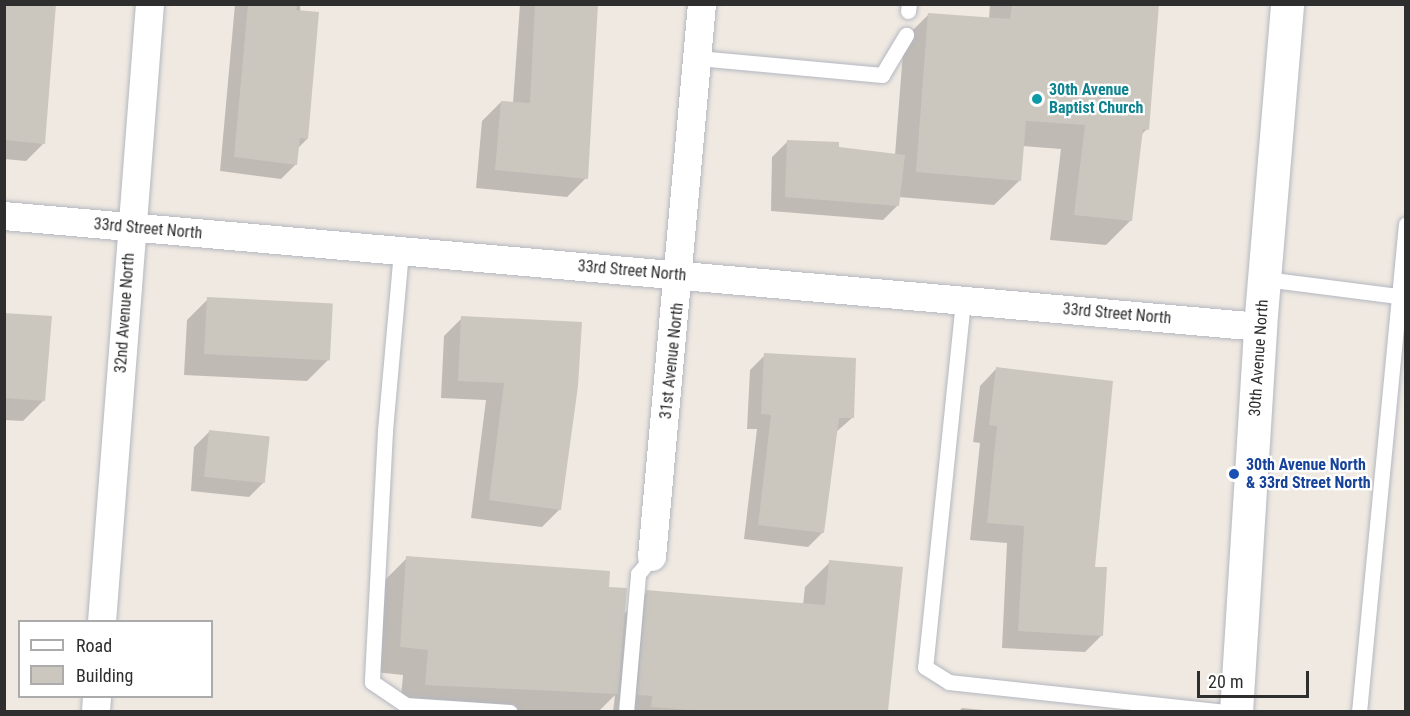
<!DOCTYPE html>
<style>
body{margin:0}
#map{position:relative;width:1410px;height:716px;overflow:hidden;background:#efe9e1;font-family:"Roboto Condensed",sans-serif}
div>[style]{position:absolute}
.shadow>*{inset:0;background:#0003}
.building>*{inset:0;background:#cbc7bf;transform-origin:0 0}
.roads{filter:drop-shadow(0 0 2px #b4b7c1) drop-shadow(0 0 2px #b4b7c1)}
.service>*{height:15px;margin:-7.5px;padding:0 7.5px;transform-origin:7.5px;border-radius:7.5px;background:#fff}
.minor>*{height:28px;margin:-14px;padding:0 14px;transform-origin:14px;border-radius:14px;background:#fff}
.tertiary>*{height:33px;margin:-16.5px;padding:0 16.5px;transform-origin:16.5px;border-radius:16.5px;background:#fff}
.dots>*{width:16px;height:16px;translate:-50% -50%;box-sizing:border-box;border:3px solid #fff;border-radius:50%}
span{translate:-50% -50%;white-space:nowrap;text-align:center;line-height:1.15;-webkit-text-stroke:4.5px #fff;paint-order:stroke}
.culture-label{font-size:16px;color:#0d838f;font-weight:700}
.left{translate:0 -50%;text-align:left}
.street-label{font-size:16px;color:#2e2e2e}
.transit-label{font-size:16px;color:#164399;font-weight:700}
.frame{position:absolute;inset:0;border:6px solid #2e2e2e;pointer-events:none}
.legend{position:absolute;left:18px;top:620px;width:195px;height:78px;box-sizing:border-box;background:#fff;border:2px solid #ababab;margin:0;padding:8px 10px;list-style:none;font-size:18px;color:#2e2e2e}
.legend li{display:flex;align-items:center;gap:12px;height:30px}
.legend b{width:30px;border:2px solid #ababab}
.scale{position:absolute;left:1197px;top:671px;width:112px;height:27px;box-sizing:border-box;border:3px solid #2e2e2e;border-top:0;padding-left:8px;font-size:18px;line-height:21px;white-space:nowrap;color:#2e2e2e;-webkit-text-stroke:4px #fff;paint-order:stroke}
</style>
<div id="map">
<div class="shadow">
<div style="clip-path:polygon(4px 4px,43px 144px,26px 161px,4px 159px)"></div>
<div style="clip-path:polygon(235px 4px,300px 4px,307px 139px,298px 148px,296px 164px,281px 179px,220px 171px)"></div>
<div style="clip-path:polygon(520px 4px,597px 4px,586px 178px,567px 197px,476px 188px,482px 121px,501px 102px,513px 103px)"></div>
<div style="clip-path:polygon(990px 4px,1158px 4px,1147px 129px,1140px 136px,1131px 220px,1106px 245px,1050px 240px,1061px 149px,1022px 146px,1019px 181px,994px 205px,899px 197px,898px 205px,883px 220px,771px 211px,772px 157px,787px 142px,895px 155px,904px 39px,929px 14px,989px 19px)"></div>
<div style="clip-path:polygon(208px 299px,328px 360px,307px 381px,184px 375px,187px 320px)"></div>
<div style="clip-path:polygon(4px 314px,44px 400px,23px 421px,4px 420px)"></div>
<div style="clip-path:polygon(462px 318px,580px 324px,560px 509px,542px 527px,471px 518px,486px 400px,441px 398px,444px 336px)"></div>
<div style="clip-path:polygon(765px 355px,852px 418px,835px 433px,823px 532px,808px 547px,744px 539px,757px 429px,747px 429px,750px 370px)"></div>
<div style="clip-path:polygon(997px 368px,1093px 568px,1102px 635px,1085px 652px,1002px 648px,1007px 543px,970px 540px,980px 443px,973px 442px,980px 386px)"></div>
<div style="clip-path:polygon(209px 432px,264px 482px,249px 497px,191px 491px,194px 447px)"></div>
<div style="clip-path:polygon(407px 558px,607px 588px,623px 615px,647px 592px,803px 605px,805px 587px,830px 562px,901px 568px,886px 712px,613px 712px,615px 695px,598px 712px,400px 709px,403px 675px,375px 672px,382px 583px)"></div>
<div style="clip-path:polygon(962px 708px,1004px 712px,958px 712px)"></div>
</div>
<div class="building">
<div style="clip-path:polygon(4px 4px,56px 4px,45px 144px,4px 140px)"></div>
<div style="clip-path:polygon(248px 4px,297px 4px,296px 10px,319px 12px,308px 139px,300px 138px,297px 165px,234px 157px)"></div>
<div style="clip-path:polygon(535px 4px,598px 4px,588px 179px,495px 170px,501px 101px,530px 103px)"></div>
<div style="clip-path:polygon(1012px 4px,1159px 4px,1149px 130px,1143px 129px,1132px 221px,1074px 215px,1085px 125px,1026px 121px,1021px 181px,916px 172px,928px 13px,1010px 19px)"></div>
<div style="clip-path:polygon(787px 140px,839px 142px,839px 147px,905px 155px,899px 206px,785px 197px)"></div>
<div style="left:207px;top:297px;width:126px;height:57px;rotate:3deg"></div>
<div style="clip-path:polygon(4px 313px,52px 316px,45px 401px,4px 398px)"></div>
<div style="clip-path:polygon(461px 316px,582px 322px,578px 386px,561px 510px,489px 500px,504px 383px,458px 381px)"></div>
<div style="clip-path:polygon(764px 353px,856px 358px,854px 418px,839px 418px,824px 533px,758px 525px,771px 415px,761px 414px)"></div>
<div style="clip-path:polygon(996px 367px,1113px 381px,1095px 567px,1107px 567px,1103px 636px,1018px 631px,1024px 526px,987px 523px,997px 426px,989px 425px)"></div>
<div style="left:209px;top:430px;width:61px;height:47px;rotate:6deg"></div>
<div style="clip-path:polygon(406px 556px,610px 571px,609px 587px,627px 588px,618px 694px,425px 685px,428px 650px,400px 647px)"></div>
<div style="clip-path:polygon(829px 560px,903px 567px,888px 711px,704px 711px,651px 707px,652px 696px,637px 695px,646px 590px,825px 605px)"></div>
</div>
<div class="roads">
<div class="service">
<div style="left:908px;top:11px;width:7px;rotate:-82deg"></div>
<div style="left:698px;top:58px;width:185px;rotate:5.3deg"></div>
<div style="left:882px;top:75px;width:47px;rotate:-59deg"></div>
<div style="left:401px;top:251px;width:181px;rotate:95.1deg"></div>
<div style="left:385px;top:431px;width:251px;rotate:93deg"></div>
<div style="left:372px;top:682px;width:41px;rotate:34.1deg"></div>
<div style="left:406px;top:705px;width:104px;rotate:3.9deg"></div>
<div style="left:1265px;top:279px;width:142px;rotate:7.3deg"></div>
<div style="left:963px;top:301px;width:368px;rotate:95.9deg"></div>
<div style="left:925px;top:667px;width:28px;rotate:32deg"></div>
<div style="left:949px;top:682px;width:280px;rotate:6.2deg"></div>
<div style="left:626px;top:712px;width:139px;rotate:-85deg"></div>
<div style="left:638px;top:574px;width:22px;rotate:-51deg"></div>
<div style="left:1359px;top:712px;width:490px;rotate:-84.5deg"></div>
</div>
<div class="minor">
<div style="left:4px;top:216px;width:1261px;rotate:5.05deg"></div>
<div style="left:652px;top:557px;width:555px;rotate:-84.83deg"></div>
<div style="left:102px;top:622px;width:620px;rotate:-85.56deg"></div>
<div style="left:96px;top:712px;width:16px;rotate:-86deg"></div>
</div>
<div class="tertiary">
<div style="left:1236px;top:712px;width:386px;rotate:-86.4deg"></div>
<div style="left:1260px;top:327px;width:324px;rotate:-85.2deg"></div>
</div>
</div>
<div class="dots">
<div style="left:1037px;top:99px;background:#0f9aa8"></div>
<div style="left:1234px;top:474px;background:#1a4fb4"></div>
</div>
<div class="culture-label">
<span class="left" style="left:1049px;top:99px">30th Avenue<br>Baptist Church</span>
</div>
<div class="street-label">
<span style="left:148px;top:229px;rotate:5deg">33rd Street North</span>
<span style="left:632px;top:271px;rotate:5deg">33rd Street North</span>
<span style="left:125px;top:313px;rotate:-86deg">32nd Avenue North</span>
<span style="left:1117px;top:314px;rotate:5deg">33rd Street North</span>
<span style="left:1259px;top:358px;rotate:-86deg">30th Avenue North</span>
<span style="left:672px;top:361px;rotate:-84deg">31st Avenue North</span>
</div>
<div class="transit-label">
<span class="left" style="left:1246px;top:474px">30th Avenue North<br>&amp; 33rd Street North</span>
</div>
<div class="frame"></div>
<ul class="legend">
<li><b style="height:8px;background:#fff"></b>Road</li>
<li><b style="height:16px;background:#cbc7bf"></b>Building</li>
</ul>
<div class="scale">20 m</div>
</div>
